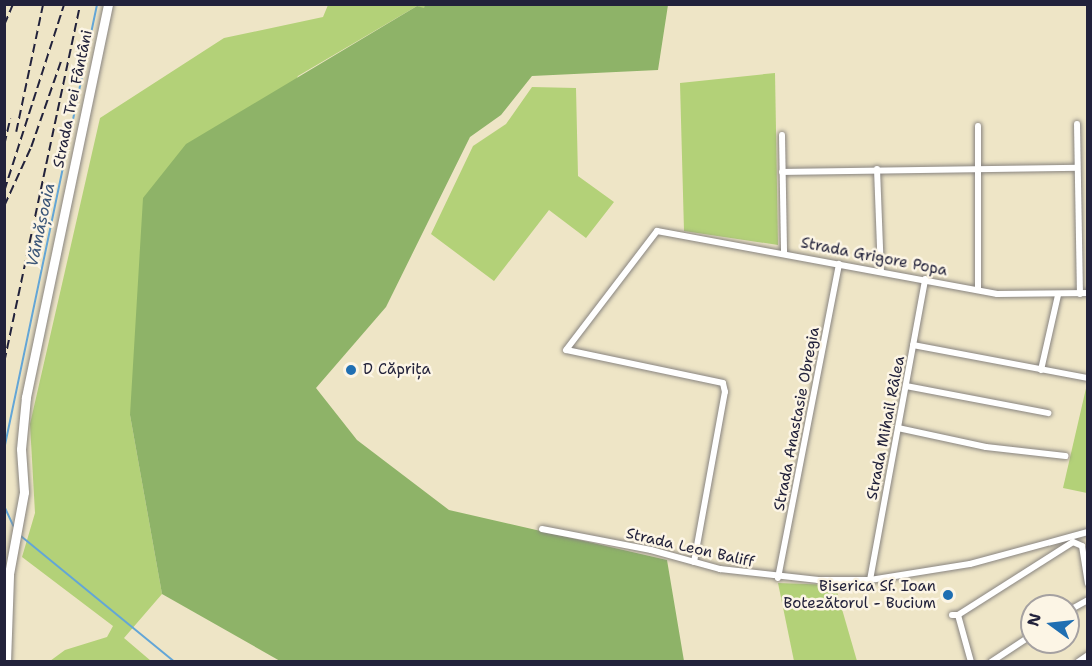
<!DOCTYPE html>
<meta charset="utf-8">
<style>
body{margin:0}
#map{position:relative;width:1092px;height:666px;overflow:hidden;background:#eee5c6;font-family:"Shantell Sans",sans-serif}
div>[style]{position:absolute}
.green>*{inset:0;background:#b3d178}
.forest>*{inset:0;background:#8eb368}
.stream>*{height:1.5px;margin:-0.75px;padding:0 0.75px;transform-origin:0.75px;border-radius:0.75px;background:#63a6d7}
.roads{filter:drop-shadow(0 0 2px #888480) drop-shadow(0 0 2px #888480)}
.minor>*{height:6px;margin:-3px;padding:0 3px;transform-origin:3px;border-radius:3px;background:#fff}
.secondary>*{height:9px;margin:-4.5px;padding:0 4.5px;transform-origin:4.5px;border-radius:4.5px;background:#fff}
.rail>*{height:1.5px;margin-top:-0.75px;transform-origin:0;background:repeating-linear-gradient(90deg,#22223b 0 9px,transparent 0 13.5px)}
.dots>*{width:16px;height:16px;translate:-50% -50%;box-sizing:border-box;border:3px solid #fcf5e5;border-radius:50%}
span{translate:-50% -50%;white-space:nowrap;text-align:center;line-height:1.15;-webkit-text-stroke:5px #fcf5e5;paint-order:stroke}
.street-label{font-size:15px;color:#22223b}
.poi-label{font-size:15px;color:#22223b}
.left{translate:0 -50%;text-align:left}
.right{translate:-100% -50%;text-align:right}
.water-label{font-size:16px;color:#3c5779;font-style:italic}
.frame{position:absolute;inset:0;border:6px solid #22223b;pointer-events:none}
.north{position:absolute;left:1020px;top:594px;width:60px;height:60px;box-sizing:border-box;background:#fcf5e5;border:2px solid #a5a1a1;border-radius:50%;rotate:285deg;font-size:16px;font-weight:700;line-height:24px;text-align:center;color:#22223b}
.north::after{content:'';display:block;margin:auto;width:21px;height:27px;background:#1f6fb2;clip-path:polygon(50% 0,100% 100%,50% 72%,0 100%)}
</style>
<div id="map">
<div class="green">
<div style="clip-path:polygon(328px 5px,425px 5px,424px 9px,417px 6px,298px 76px,130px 415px,162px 594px,124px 638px,151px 661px,50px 661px,65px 650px,107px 637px,113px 626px,22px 557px,35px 513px,30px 424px,100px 118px,224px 38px,323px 17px)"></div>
<div style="clip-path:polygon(775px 73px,778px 245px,684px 231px,680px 83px)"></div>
<div style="clip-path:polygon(532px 87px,576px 88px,578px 176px,614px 202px,586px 238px,549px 210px,494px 281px,431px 234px,473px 146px,506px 124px)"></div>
<div style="clip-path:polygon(1087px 384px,1087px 493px,1063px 488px)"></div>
<div style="clip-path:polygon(778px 583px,835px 585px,857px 661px,794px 661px)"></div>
</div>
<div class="forest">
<div style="clip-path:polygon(425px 4px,668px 5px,658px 70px,532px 76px,501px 115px,470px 137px,386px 307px,316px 388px,357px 440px,449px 510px,667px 560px,684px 661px,280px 661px,162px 594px,130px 415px,143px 198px,186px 144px,417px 6px,424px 8px)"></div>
</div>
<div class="stream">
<div style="left:4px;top:450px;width:456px;rotate:-78.2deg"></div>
<div style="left:4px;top:505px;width:23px;rotate:65deg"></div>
<div style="left:20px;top:535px;width:200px;rotate:39.3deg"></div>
</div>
<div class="roads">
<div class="minor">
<div style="left:1077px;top:124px;width:170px;rotate:89deg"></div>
<div style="left:978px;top:126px;width:163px;rotate:90deg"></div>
<div style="left:782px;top:135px;width:117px;rotate:89deg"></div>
<div style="left:877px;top:169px;width:102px;rotate:87.8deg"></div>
<div style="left:782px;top:172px;width:295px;rotate:-0.8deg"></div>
<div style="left:913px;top:345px;width:177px;rotate:10.7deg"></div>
<div style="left:1041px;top:370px;width:77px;rotate:-77.2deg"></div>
<div style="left:906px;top:386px;width:145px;rotate:10.8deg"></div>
<div style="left:898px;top:428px;width:90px;rotate:12.2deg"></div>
<div style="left:986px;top:447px;width:80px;rotate:6.5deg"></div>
<div style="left:542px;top:529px;width:111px;rotate:10.9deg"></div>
<div style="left:651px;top:550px;width:72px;rotate:15.4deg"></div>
<div style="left:720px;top:569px;width:99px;rotate:6.4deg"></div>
<div style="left:818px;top:580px;width:52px"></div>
<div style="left:870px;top:580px;width:101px;rotate:-9.1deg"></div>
<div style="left:970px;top:564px;width:122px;rotate:-15.2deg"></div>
<div style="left:694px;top:562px;width:173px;rotate:-79.7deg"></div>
<div style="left:725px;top:392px;width:9px;rotate:-103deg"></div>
<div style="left:723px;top:383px;width:160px;rotate:-168.1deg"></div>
<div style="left:566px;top:350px;width:150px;rotate:-52.6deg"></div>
<div style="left:657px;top:231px;width:346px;rotate:10.5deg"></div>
<div style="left:997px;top:294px;width:91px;rotate:-0.6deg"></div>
<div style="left:778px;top:578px;width:320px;rotate:-79deg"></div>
<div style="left:870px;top:580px;width:306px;rotate:-79.6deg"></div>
<div style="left:1068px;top:611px;width:23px;rotate:-29deg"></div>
<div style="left:952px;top:615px;width:6px"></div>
<div style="left:958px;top:615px;width:136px;rotate:-32.4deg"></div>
<div style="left:1073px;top:542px;width:10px;rotate:24deg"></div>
<div style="left:1082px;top:546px;width:38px;rotate:81deg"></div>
<div style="left:958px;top:615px;width:49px;rotate:74.5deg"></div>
<div style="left:991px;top:662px;width:49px;rotate:-33.4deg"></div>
<div style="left:1078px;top:662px;width:12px;rotate:-35deg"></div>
</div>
<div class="secondary">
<div style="left:6px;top:662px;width:88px;rotate:-88deg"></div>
<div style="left:9px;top:574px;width:83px;rotate:-79.6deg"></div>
<div style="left:24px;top:492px;width:43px;rotate:-94deg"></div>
<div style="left:21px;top:449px;width:52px;rotate:-84.5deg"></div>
<div style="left:26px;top:397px;width:401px;rotate:-78.2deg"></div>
</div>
</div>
<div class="rail">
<div style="left:4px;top:25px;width:23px;rotate:-67deg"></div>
<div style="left:16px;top:132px;width:131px;rotate:-78.1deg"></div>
<div style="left:4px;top:145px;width:27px;rotate:-77deg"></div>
<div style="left:4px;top:191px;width:196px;rotate:-72.2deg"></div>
<div style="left:4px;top:206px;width:65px;rotate:-65.4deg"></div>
<div style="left:31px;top:147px;width:91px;rotate:-70.8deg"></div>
<div style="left:4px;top:362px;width:366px;rotate:-78deg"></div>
</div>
<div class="dots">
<div style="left:351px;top:370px;background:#1f6fb2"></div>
<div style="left:948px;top:595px;background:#1f6fb2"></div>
</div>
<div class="street-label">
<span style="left:73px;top:99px;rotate:-78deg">Strada Trei Fântâni</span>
<span style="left:874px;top:257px;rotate:11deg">Strada Grigore Popa</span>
<span style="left:797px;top:419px;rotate:-79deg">Strada Anastasie Obregia</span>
<span style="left:886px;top:428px;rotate:-79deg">Strada Mihail Râlea</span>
<span style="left:690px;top:548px;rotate:13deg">Strada Leon Baliff</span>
</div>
<div class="poi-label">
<span class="left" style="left:363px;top:370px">D Căprița</span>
<span class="right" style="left:936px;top:595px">Biserica Sf. Ioan<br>Botezătorul - Bucium</span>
</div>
<div class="water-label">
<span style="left:41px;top:225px;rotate:-78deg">Vămășoaia</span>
</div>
<div class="frame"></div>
<div class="north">N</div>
</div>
